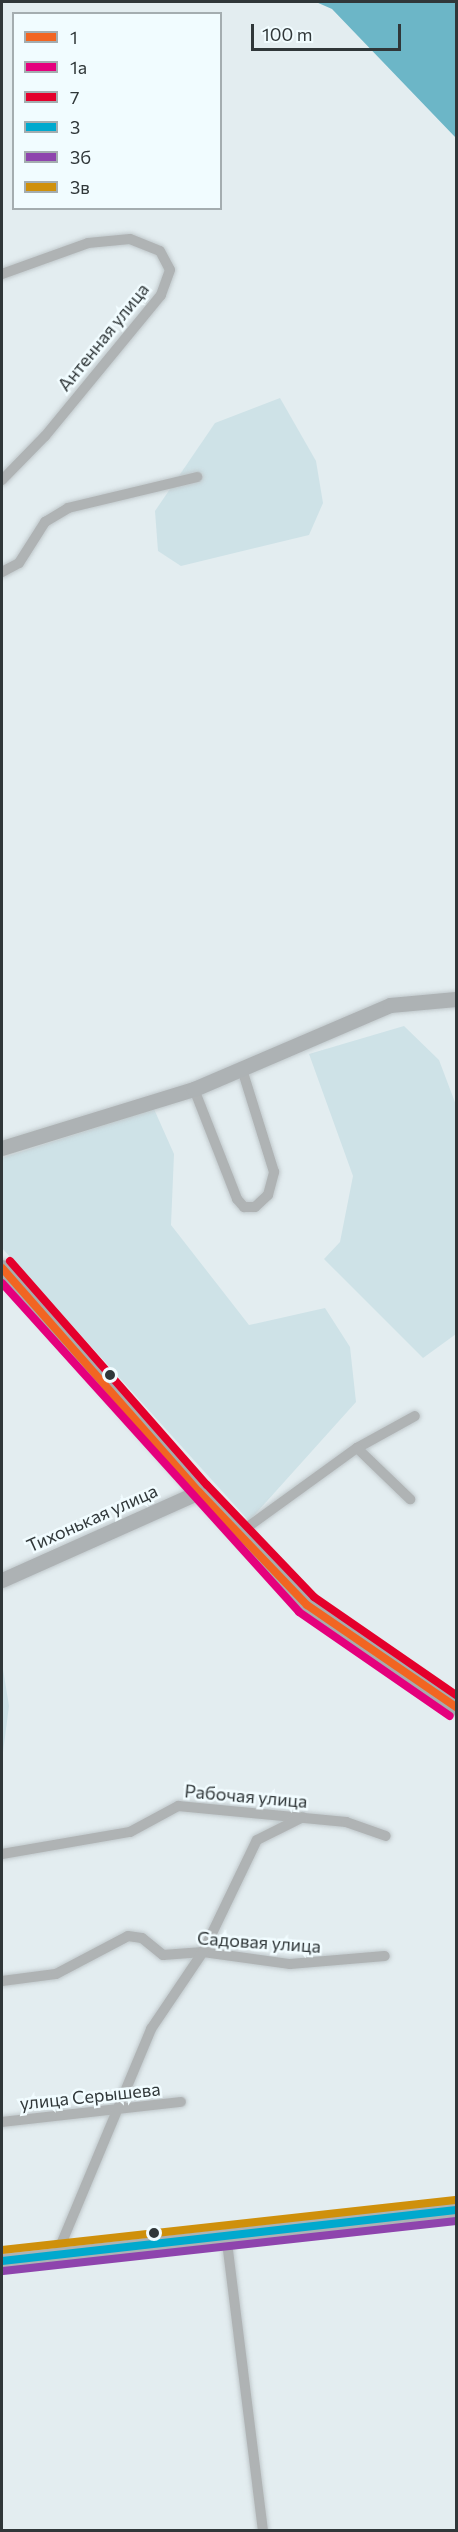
<!DOCTYPE html>
<meta charset="utf-8">
<style>
body{margin:0}
#map{position:relative;width:458px;height:2532px;overflow:hidden;background:#e3edf0;font-family:Commissioner,sans-serif}
div>[style]{position:absolute}
.built>*{inset:0;background:#cee2e7}
.water>*{inset:0;background:#6cb6c7}
.roads{filter:drop-shadow(0 0 2px #c0c8cb) drop-shadow(0 0 2px #c0c8cb)}
.street>*{height:10px;margin:-5px;padding:0 5px;transform-origin:5px;border-radius:5px;background:#afb3b4}
.secondary>*{height:15px;margin:-7.5px;padding:0 7.5px;transform-origin:7.5px;border-radius:7.5px;background:#adb2b4}
.primary>*{height:16px;margin:-8px;padding:0 8px;transform-origin:8px;border-radius:8px;background:#a7acae}
.bus-1>*{height:8px;margin:-4px;padding:0 4px;transform-origin:4px;border-radius:4px;background:#f26522}
.bus-2>*{height:8px;margin:-4px;padding:0 4px;transform-origin:4px;border-radius:4px;background:#e5007d}
.bus-3>*{height:8px;margin:-4px;padding:0 4px;transform-origin:4px;border-radius:4px;background:#e4002b}
.bus-4>*{height:8px;margin:-4px;padding:0 4px;transform-origin:4px;border-radius:4px;background:#00a9ce}
.bus-5>*{height:8px;margin:-4px;padding:0 4px;transform-origin:4px;border-radius:4px;background:#8e44ad}
.bus-6>*{height:8px;margin:-4px;padding:0 4px;transform-origin:4px;border-radius:4px;background:#cf900b}
.dots>*{width:16px;height:16px;translate:-50% -50%;box-sizing:border-box;border:3px solid #f1fcff;border-radius:50%}
span{translate:-50% -50%;white-space:nowrap;text-align:center;line-height:1.15;-webkit-text-stroke:5px #f1fcff;paint-order:stroke}
.street-label{font-size:18px;color:#303739}
.frame{position:absolute;inset:0;border:3px solid #303739;pointer-events:none}
.legend{position:absolute;left:12px;top:12px;width:210px;height:198px;box-sizing:border-box;background:#f1fcff;border:2px solid #a4adb0;margin:0;padding:8px 10px;list-style:none;font-size:18px;color:#303739}
.legend li{display:flex;align-items:center;gap:12px;height:30px}
.legend b{width:30px;border:2px solid #a4adb0}
.scale{position:absolute;left:251px;top:24px;width:150px;height:27px;box-sizing:border-box;border:3px solid #303739;border-top:0;padding-left:8px;font-size:18px;line-height:21px;white-space:nowrap;color:#303739;-webkit-text-stroke:4px #f1fcff;paint-order:stroke}
</style>
<div id="map">
<div class="built">
<div style="clip-path:polygon(280px 398px,316px 461px,323px 503px,309px 535px,181px 566px,158px 551px,155px 511px,215px 423px)"></div>
<div style="clip-path:polygon(404px 1026px,439px 1060px,456px 1105px,456px 1334px,423px 1358px,324px 1259px,340px 1242px,353px 1176px,309px 1054px)"></div>
<div style="clip-path:polygon(154px 1109px,174px 1154px,171px 1225px,249px 1325px,325px 1308px,350px 1347px,356px 1402px,249px 1521px,2px 1248px,2px 1158px)"></div>
<div style="clip-path:polygon(2px 1663px,9px 1706px,2px 1760px)"></div>
</div>
<div class="water">
<div style="clip-path:polygon(316px 2px,456px 2px,456px 138px,332px 9px)"></div>
</div>
<div class="roads">
<div class="street">
<div style="left:2px;top:274px;width:91px;rotate:-19.8deg"></div>
<div style="left:88px;top:243px;width:42px;rotate:-5.4deg"></div>
<div style="left:130px;top:239px;width:32px;rotate:22deg"></div>
<div style="left:160px;top:251px;width:21px;rotate:62deg"></div>
<div style="left:170px;top:270px;width:27px;rotate:110deg"></div>
<div style="left:161px;top:295px;width:183px;rotate:129.4deg"></div>
<div style="left:45px;top:436px;width:62px;rotate:134.3deg"></div>
<div style="left:2px;top:572px;width:19px;rotate:-28deg"></div>
<div style="left:19px;top:563px;width:49px;rotate:-57.6deg"></div>
<div style="left:45px;top:522px;width:27px;rotate:-31deg"></div>
<div style="left:68px;top:508px;width:133px;rotate:-13.5deg"></div>
<div style="left:194px;top:1089px;width:118px;rotate:68.6deg"></div>
<div style="left:237px;top:1199px;width:11px;rotate:49deg"></div>
<div style="left:244px;top:1207px;width:11px"></div>
<div style="left:255px;top:1207px;width:18px;rotate:-43deg"></div>
<div style="left:268px;top:1195px;width:24px;rotate:-75deg"></div>
<div style="left:274px;top:1172px;width:108px;rotate:-107.3deg"></div>
<div style="left:357px;top:1448px;width:66px;rotate:-28.9deg"></div>
<div style="left:238px;top:1534px;width:147px;rotate:-35.9deg"></div>
<div style="left:357px;top:1448px;width:74px;rotate:43.9deg"></div>
<div style="left:2px;top:1854px;width:130px;rotate:-9.8deg"></div>
<div style="left:130px;top:1832px;width:55px;rotate:-28.4deg"></div>
<div style="left:178px;top:1806px;width:169px;rotate:5.4deg"></div>
<div style="left:346px;top:1822px;width:42px;rotate:19.3deg"></div>
<div style="left:2px;top:1981px;width:54px;rotate:-7.4deg"></div>
<div style="left:56px;top:1974px;width:81px;rotate:-27.8deg"></div>
<div style="left:128px;top:1936px;width:14px;rotate:8deg"></div>
<div style="left:142px;top:1938px;width:27px;rotate:39deg"></div>
<div style="left:163px;top:1955px;width:40px;rotate:-4.3deg"></div>
<div style="left:203px;top:1952px;width:88px;rotate:7.9deg"></div>
<div style="left:290px;top:1964px;width:95px;rotate:-4.8deg"></div>
<div style="left:2px;top:2122px;width:180px;rotate:-6.4deg"></div>
<div style="left:226px;top:2234px;width:298px;rotate:82.9deg"></div>
<div style="left:57px;top:2254px;width:244px;rotate:-67.3deg"></div>
<div style="left:151px;top:2029px;width:93px;rotate:-56deg"></div>
<div style="left:203px;top:1952px;width:124px;rotate:-64.3deg"></div>
<div style="left:257px;top:1840px;width:51px;rotate:-26.6deg"></div>
</div>
<div class="secondary">
<div style="left:2px;top:1148px;width:201px;rotate:-17.1deg"></div>
<div style="left:194px;top:1089px;width:213px;rotate:-23.2deg"></div>
<div style="left:390px;top:1005px;width:66px;rotate:-5.2deg"></div>
<div style="left:2px;top:1580px;width:216px;rotate:-24.1deg"></div>
<div style="left:2px;top:2261px;width:457px;rotate:-6.4deg"></div>
</div>
<div class="primary">
<div style="left:2px;top:1268px;width:298px;rotate:48.7deg"></div>
<div style="left:199px;top:1492px;width:156px;rotate:46.3deg"></div>
<div style="left:307px;top:1605px;width:181px;rotate:34.4deg"></div>
</div>
</div>
<div class="bus-1">
<div style="left:2px;top:1268px;width:298px;rotate:48.7deg"></div>
<div style="left:199px;top:1492px;width:156px;rotate:46.3deg"></div>
<div style="left:307px;top:1605px;width:181px;rotate:34.4deg"></div>
</div>
<div class="bus-2">
<div style="left:2px;top:1283px;width:443px;rotate:47.9deg"></div>
<div style="left:299px;top:1612px;width:183px;rotate:34.6deg"></div>
</div>
<div class="bus-3">
<div style="left:10px;top:1261px;width:298px;rotate:48.7deg"></div>
<div style="left:207px;top:1485px;width:155px;rotate:46.3deg"></div>
<div style="left:314px;top:1597px;width:173px;rotate:34.6deg"></div>
</div>
<div class="bus-4">
<div style="left:2px;top:2261px;width:457px;rotate:-6.4deg"></div>
</div>
<div class="bus-5">
<div style="left:3px;top:2271px;width:456px;rotate:-6.3deg"></div>
</div>
<div class="bus-6">
<div style="left:2px;top:2250px;width:456px;rotate:-6.3deg"></div>
</div>
<div class="dots">
<div style="left:110px;top:1375px;background:#303739"></div>
<div style="left:154px;top:2233px;background:#303739"></div>
</div>
<div class="street-label">
<span style="left:103px;top:337px;rotate:-51deg">Антенная улица</span>
<span style="left:92px;top:1518px;rotate:-24deg">Тихонькая улица</span>
<span style="left:246px;top:1796px;rotate:5deg">Рабочая улица</span>
<span style="left:259px;top:1942px;rotate:4deg">Садовая улица</span>
<span style="left:90px;top:2096px;rotate:-6deg">улица Серышева</span>
</div>
<div class="frame"></div>
<ul class="legend">
<li><b style="height:8px;background:#f26522"></b>1</li>
<li><b style="height:8px;background:#e5007d"></b>1а</li>
<li><b style="height:8px;background:#e4002b"></b>7</li>
<li><b style="height:8px;background:#00a9ce"></b>3</li>
<li><b style="height:8px;background:#8e44ad"></b>3б</li>
<li><b style="height:8px;background:#cf900b"></b>3в</li>
</ul>
<div class="scale">100 m</div>
</div>
